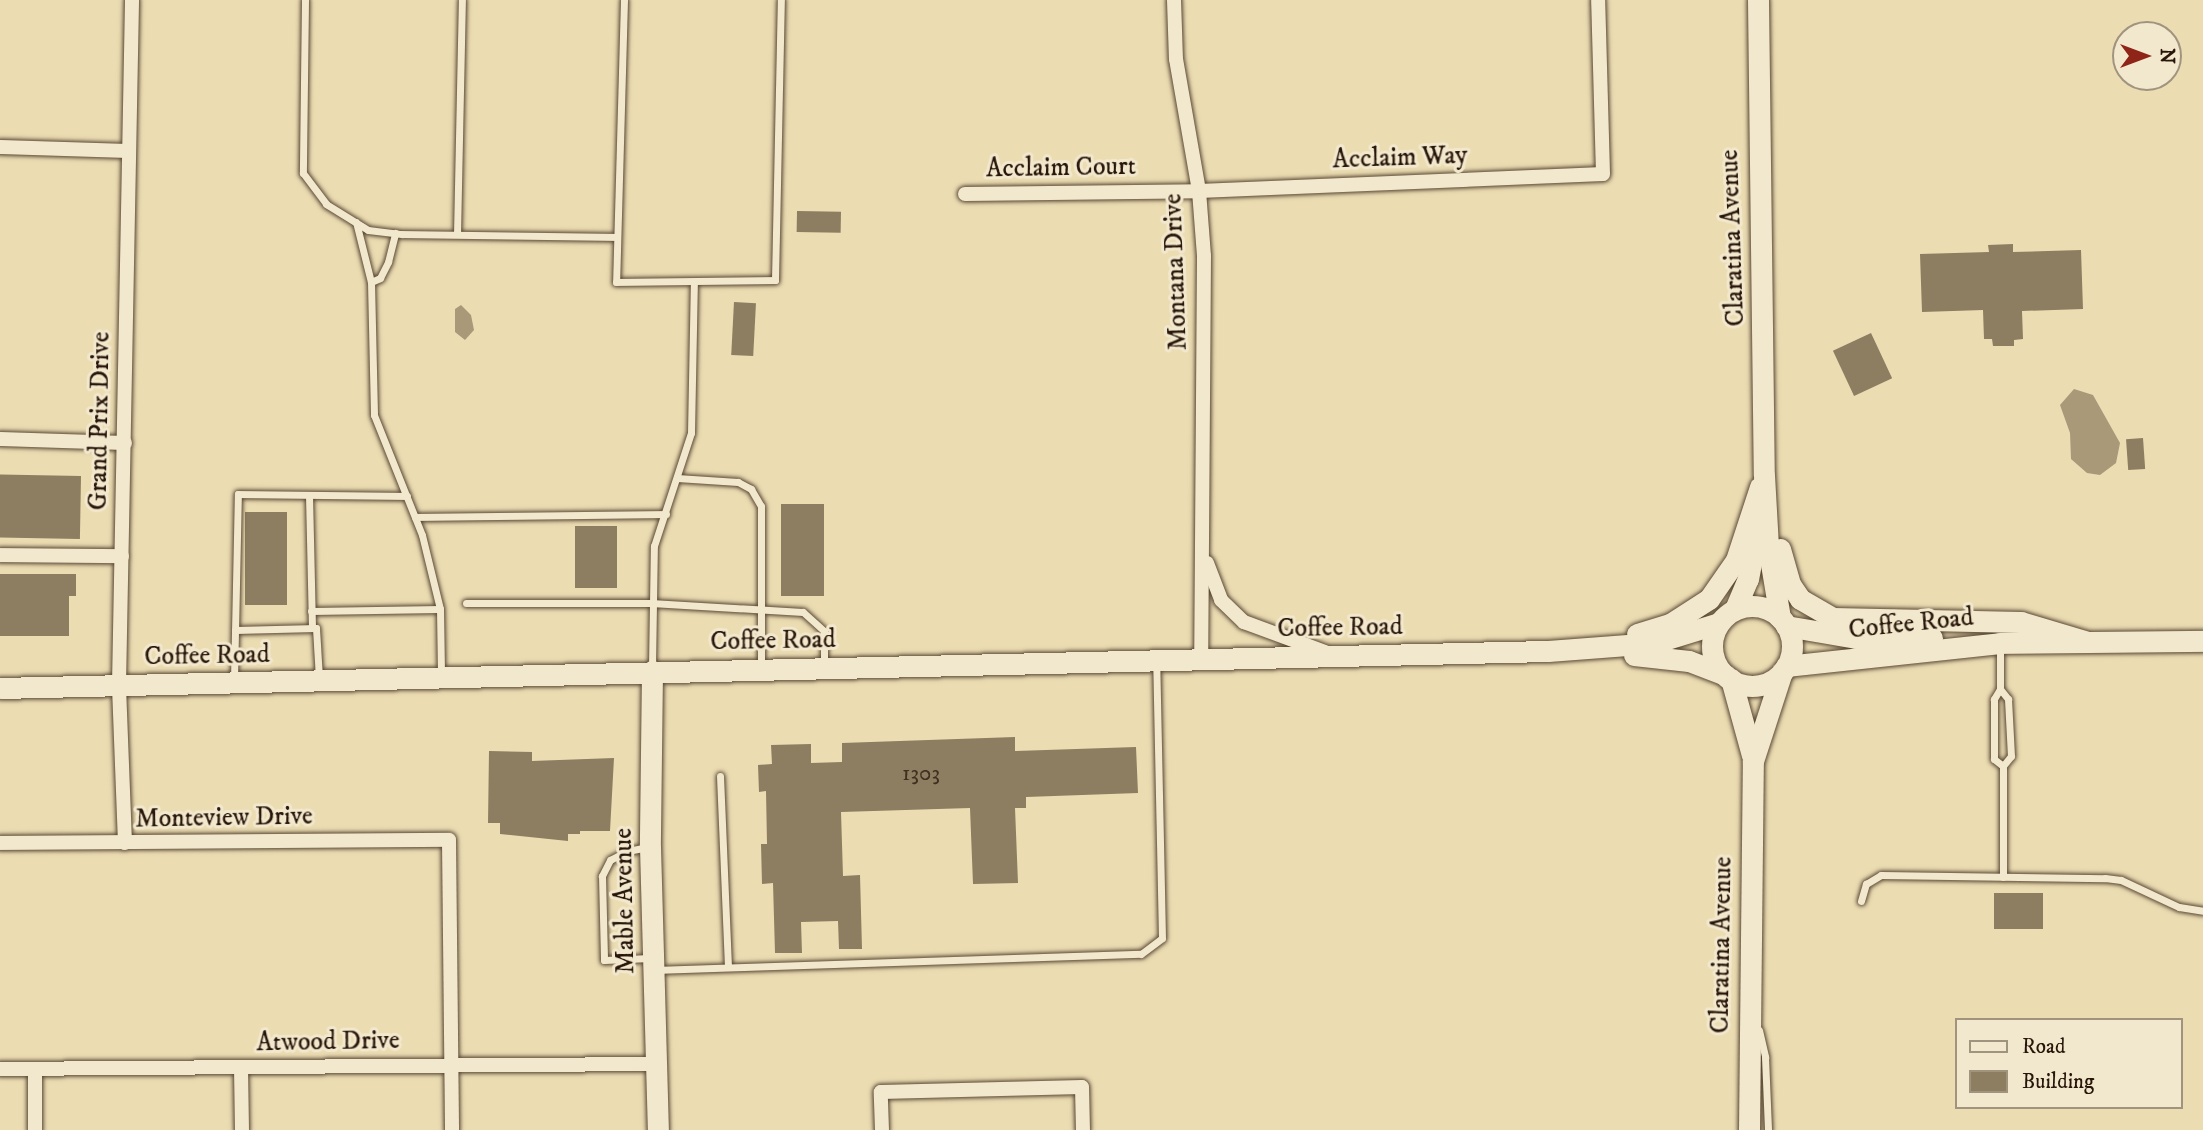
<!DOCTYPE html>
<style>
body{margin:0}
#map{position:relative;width:2203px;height:1130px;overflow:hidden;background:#ebdcb2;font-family:"IM FELL DW Pica",serif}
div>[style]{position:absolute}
.water>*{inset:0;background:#a99979}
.building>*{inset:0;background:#8d7d61;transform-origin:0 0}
.roads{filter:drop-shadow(0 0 2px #594834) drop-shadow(0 0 2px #594834)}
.lane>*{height:7px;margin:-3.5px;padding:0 3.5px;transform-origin:3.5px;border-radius:3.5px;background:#f2e8cd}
.street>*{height:14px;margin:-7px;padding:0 7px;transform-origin:7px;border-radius:7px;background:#f2e8cd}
.secondary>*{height:21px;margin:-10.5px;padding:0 10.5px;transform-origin:10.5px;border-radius:10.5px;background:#f2e8cd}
.secondary>.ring{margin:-10.5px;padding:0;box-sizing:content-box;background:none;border:21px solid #f2e8cd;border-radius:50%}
span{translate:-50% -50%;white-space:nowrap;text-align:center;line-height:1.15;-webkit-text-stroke:6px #f2e8cd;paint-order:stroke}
.number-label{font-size:23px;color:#413020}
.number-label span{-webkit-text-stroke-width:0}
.street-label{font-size:26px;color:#28160a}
.legend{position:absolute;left:1955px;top:1018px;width:228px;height:91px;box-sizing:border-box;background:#f2e8cd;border:2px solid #a1947f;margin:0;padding:9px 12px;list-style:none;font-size:21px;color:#28160a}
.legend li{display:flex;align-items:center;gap:14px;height:35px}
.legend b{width:35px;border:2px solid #a1947f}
.north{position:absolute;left:2112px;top:21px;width:70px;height:70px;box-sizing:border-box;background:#f2e8cd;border:2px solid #a1947f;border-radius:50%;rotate:90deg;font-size:19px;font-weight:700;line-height:28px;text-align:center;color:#28160a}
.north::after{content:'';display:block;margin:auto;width:24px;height:32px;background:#8f2418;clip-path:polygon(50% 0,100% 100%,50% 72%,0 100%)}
</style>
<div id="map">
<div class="water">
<div style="clip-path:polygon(461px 305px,471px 315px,474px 330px,465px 340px,455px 332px,455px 309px)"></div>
<div style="clip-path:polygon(2074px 389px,2093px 395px,2120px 443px,2116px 463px,2100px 475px,2087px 473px,2071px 459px,2070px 433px,2060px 405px)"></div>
</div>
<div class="building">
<div style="left:797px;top:211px;width:44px;height:21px;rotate:1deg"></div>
<div style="clip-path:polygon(2013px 244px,2013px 252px,2081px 250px,2083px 309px,2022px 311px,2023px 339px,2014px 340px,2014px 346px,1993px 346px,1992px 339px,1984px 339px,1983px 310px,1922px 312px,1920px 254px,1989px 252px,1988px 245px)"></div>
<div style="left:734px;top:302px;width:22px;height:53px;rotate:3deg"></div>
<div style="left:1871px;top:333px;width:50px;height:42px;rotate:65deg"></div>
<div style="left:2143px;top:438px;width:31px;height:17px;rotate:86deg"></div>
<div style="left:81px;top:476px;width:63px;height:81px;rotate:91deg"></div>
<div style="left:781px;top:504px;width:43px;height:92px"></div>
<div style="left:245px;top:512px;width:42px;height:93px"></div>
<div style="left:575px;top:526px;width:42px;height:62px"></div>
<div style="clip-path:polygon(0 574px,76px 574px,76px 596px,69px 596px,69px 636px,0 636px)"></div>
<div style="clip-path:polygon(1015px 737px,1015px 751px,1136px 747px,1138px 793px,1026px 797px,1026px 808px,1015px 808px,1018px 883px,973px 884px,970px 808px,841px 812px,843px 876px,860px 875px,862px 949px,839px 949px,838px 921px,801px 922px,802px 953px,775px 953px,773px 883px,762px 884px,761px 844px,767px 844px,766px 791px,759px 792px,758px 765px,772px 764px,771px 745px,811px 744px,811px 763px,842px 762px,842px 743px)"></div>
<div style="clip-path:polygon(489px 751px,532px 752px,532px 761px,614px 758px,610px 831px,580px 831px,580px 834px,568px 834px,568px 841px,500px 834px,500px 823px,488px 823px)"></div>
<div style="left:2043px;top:893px;width:36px;height:49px;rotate:90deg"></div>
</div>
<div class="roads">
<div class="lane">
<div style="left:305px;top:0;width:173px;rotate:90.7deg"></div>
<div style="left:303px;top:173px;width:39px;rotate:53deg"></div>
<div style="left:326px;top:204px;width:49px;rotate:31.8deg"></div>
<div style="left:368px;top:230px;width:34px;rotate:7deg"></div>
<div style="left:402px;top:234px;width:215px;rotate:0.8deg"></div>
<div style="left:624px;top:0;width:282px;rotate:91.6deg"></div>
<div style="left:616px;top:282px;width:159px;rotate:-0.7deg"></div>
<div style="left:775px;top:280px;width:280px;rotate:-88.8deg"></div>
<div style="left:356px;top:222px;width:62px;rotate:76deg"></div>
<div style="left:371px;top:282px;width:133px;rotate:88.7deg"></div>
<div style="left:374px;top:415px;width:129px;rotate:68.2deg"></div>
<div style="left:422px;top:535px;width:76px;rotate:76.3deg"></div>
<div style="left:440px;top:609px;width:64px;rotate:89.1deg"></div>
<div style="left:457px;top:234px;width:234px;rotate:-88.8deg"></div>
<div style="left:371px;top:282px;width:10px;rotate:-24deg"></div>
<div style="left:380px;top:278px;width:18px;rotate:-63deg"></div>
<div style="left:388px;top:262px;width:30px;rotate:-76deg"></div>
<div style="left:677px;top:478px;width:61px;rotate:3.8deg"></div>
<div style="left:738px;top:482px;width:15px;rotate:28deg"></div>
<div style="left:751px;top:489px;width:20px;rotate:60deg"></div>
<div style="left:761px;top:506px;width:163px;rotate:90deg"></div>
<div style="left:309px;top:495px;width:133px;rotate:88.7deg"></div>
<div style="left:415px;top:517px;width:251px;rotate:-0.7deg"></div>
<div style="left:466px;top:603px;width:185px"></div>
<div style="left:651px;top:603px;width:152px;rotate:3.4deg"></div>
<div style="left:803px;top:612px;width:28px;rotate:42deg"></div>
<div style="left:824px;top:631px;width:35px;rotate:90deg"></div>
<div style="left:311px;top:611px;width:129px;rotate:-0.9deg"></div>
<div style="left:235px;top:630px;width:81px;rotate:-1.4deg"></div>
<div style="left:316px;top:628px;width:51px;rotate:86.6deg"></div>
<div style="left:2000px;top:647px;width:42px;rotate:90deg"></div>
<div style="left:2000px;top:689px;width:12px;rotate:121deg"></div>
<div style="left:1994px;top:699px;width:60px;rotate:90deg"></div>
<div style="left:1994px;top:759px;width:11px;rotate:38deg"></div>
<div style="left:652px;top:667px;width:121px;rotate:-89.1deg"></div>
<div style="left:654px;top:546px;width:119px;rotate:-71.9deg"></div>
<div style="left:691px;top:433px;width:151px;rotate:-88.9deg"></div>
<div style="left:234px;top:680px;width:186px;rotate:-88.8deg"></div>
<div style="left:238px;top:494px;width:169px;rotate:0.7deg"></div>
<div style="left:2000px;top:689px;width:13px;rotate:51deg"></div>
<div style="left:2008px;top:699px;width:57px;rotate:87deg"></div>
<div style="left:2011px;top:756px;width:13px;rotate:129deg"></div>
<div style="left:2003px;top:766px;width:111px;rotate:90deg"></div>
<div style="left:720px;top:776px;width:190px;rotate:87.6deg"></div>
<div style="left:648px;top:847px;width:21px;rotate:169deg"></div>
<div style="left:627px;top:851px;width:19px;rotate:152deg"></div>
<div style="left:610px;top:860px;width:18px;rotate:117deg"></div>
<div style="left:602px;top:876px;width:84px;rotate:88.6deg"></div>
<div style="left:604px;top:960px;width:46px;rotate:-2.5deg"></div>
<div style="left:1861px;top:901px;width:18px;rotate:-74deg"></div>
<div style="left:1866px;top:884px;width:17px;rotate:-31deg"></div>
<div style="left:1881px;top:875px;width:224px;rotate:0.8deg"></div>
<div style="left:2105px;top:878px;width:16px;rotate:7deg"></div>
<div style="left:2121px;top:880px;width:64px;rotate:25deg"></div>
<div style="left:2179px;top:907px;width:24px;rotate:9deg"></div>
<div style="left:654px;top:970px;width:487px;rotate:-1.9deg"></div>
<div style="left:1141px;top:954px;width:26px;rotate:-37deg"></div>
<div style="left:1162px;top:938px;width:276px;rotate:-91.2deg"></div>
<div style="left:1759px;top:1030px;width:28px;rotate:77deg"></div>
<div style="left:1765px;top:1057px;width:73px;rotate:87.6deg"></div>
</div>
<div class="street">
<div style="left:1174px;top:0;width:59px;rotate:88.1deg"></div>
<div style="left:1176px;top:59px;width:134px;rotate:80.1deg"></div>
<div style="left:1199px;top:191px;width:65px;rotate:85.6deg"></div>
<div style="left:1204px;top:256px;width:404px;rotate:90.4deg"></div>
<div style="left:0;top:147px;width:129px;rotate:1.8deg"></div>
<div style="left:965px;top:194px;width:234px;rotate:-0.7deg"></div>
<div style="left:1199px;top:191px;width:404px;rotate:-2.4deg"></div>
<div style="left:1603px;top:174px;width:174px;rotate:-91.6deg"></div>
<div style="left:0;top:439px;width:125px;rotate:1.8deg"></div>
<div style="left:0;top:555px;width:122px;rotate:0.5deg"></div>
<div style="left:1207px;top:563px;width:40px;rotate:69deg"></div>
<div style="left:1221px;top:600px;width:32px;rotate:44deg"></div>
<div style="left:1244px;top:622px;width:86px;rotate:20.3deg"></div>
<div style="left:0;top:843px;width:449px;rotate:-0.4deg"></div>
<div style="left:449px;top:840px;width:290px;rotate:89.4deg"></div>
<div style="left:125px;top:843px;width:158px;rotate:-92.2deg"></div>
<div style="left:119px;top:685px;width:685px;rotate:-88.91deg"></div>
<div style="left:241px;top:1067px;width:63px;rotate:89.1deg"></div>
<div style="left:0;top:1069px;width:657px;rotate:-0.44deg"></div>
<div style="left:35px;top:1130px;width:61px;rotate:-90deg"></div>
<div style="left:882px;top:1130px;width:38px;rotate:-92deg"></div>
<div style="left:881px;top:1092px;width:201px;rotate:-1.4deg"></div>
<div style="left:1082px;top:1087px;width:43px;rotate:88.7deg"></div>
</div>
<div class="secondary">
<div style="left:1758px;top:0;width:475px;rotate:89.3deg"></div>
<div style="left:1764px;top:475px;width:71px;rotate:86.8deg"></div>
<div style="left:1768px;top:546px;width:73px;rotate:80.5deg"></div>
<div style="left:1780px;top:549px;width:36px;rotate:74deg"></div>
<div style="left:1790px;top:584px;width:18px;rotate:56deg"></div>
<div style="left:1800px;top:599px;width:38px;rotate:30deg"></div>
<div style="left:1833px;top:618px;width:188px;rotate:1.2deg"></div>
<div style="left:2021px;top:622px;width:70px;rotate:16.6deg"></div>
<div class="ring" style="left:1712px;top:606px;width:59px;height:59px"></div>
<div style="left:1735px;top:609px;width:33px;rotate:-67deg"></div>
<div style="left:1748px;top:579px;width:54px;rotate:-79.3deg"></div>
<div style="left:1786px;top:626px;width:71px;rotate:9.7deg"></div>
<div style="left:1856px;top:638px;width:76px"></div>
<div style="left:1637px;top:634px;width:34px;rotate:-17deg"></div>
<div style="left:1670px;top:624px;width:46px;rotate:-32.7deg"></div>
<div style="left:1709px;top:599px;width:47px;rotate:-55.3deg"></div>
<div style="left:1736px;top:560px;width:77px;rotate:-71.8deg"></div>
<div style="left:1634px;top:655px;width:55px;rotate:6.2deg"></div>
<div style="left:1689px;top:661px;width:39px;rotate:21deg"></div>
<div style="left:1786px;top:666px;width:215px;rotate:-6.1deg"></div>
<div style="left:2000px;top:643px;width:203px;rotate:-0.6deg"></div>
<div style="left:652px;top:671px;width:176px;rotate:90.7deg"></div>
<div style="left:650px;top:847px;width:283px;rotate:88.4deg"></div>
<div style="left:1731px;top:679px;width:79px;rotate:74.6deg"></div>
<div style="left:0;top:688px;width:1548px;rotate:-1.37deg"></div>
<div style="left:1548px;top:651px;width:106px;rotate:-4.3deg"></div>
<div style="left:1654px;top:643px;width:68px;rotate:-17.1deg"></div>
<div style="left:1749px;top:1130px;width:369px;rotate:-89.4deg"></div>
<div style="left:1753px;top:761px;width:94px;rotate:-72deg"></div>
</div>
</div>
<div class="number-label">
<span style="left:921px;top:774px">1303</span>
</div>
<div class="street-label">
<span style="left:1400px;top:158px;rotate:-2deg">Acclaim Way</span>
<span style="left:1061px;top:168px;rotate:-1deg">Acclaim Court</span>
<span style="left:1733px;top:238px;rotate:-92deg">Claratina Avenue</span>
<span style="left:1176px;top:272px;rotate:-92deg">Montana Drive</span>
<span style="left:100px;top:421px;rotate:-89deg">Grand Prix Drive</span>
<span style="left:1911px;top:624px;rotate:-6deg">Coffee Road</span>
<span style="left:1340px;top:628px;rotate:-1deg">Coffee Road</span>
<span style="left:773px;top:641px;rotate:-1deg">Coffee Road</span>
<span style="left:207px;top:656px;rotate:-1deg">Coffee Road</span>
<span style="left:224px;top:818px;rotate:-1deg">Monteview Drive</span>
<span style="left:625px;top:901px;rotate:-91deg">Mable Avenue</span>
<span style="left:1722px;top:945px;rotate:-89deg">Claratina Avenue</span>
<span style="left:328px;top:1042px;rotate:-1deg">Atwood Drive</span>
</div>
<ul class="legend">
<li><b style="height:9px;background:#f2e8cd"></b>Road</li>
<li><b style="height:19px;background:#8d7d61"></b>Building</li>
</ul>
<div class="north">N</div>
</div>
